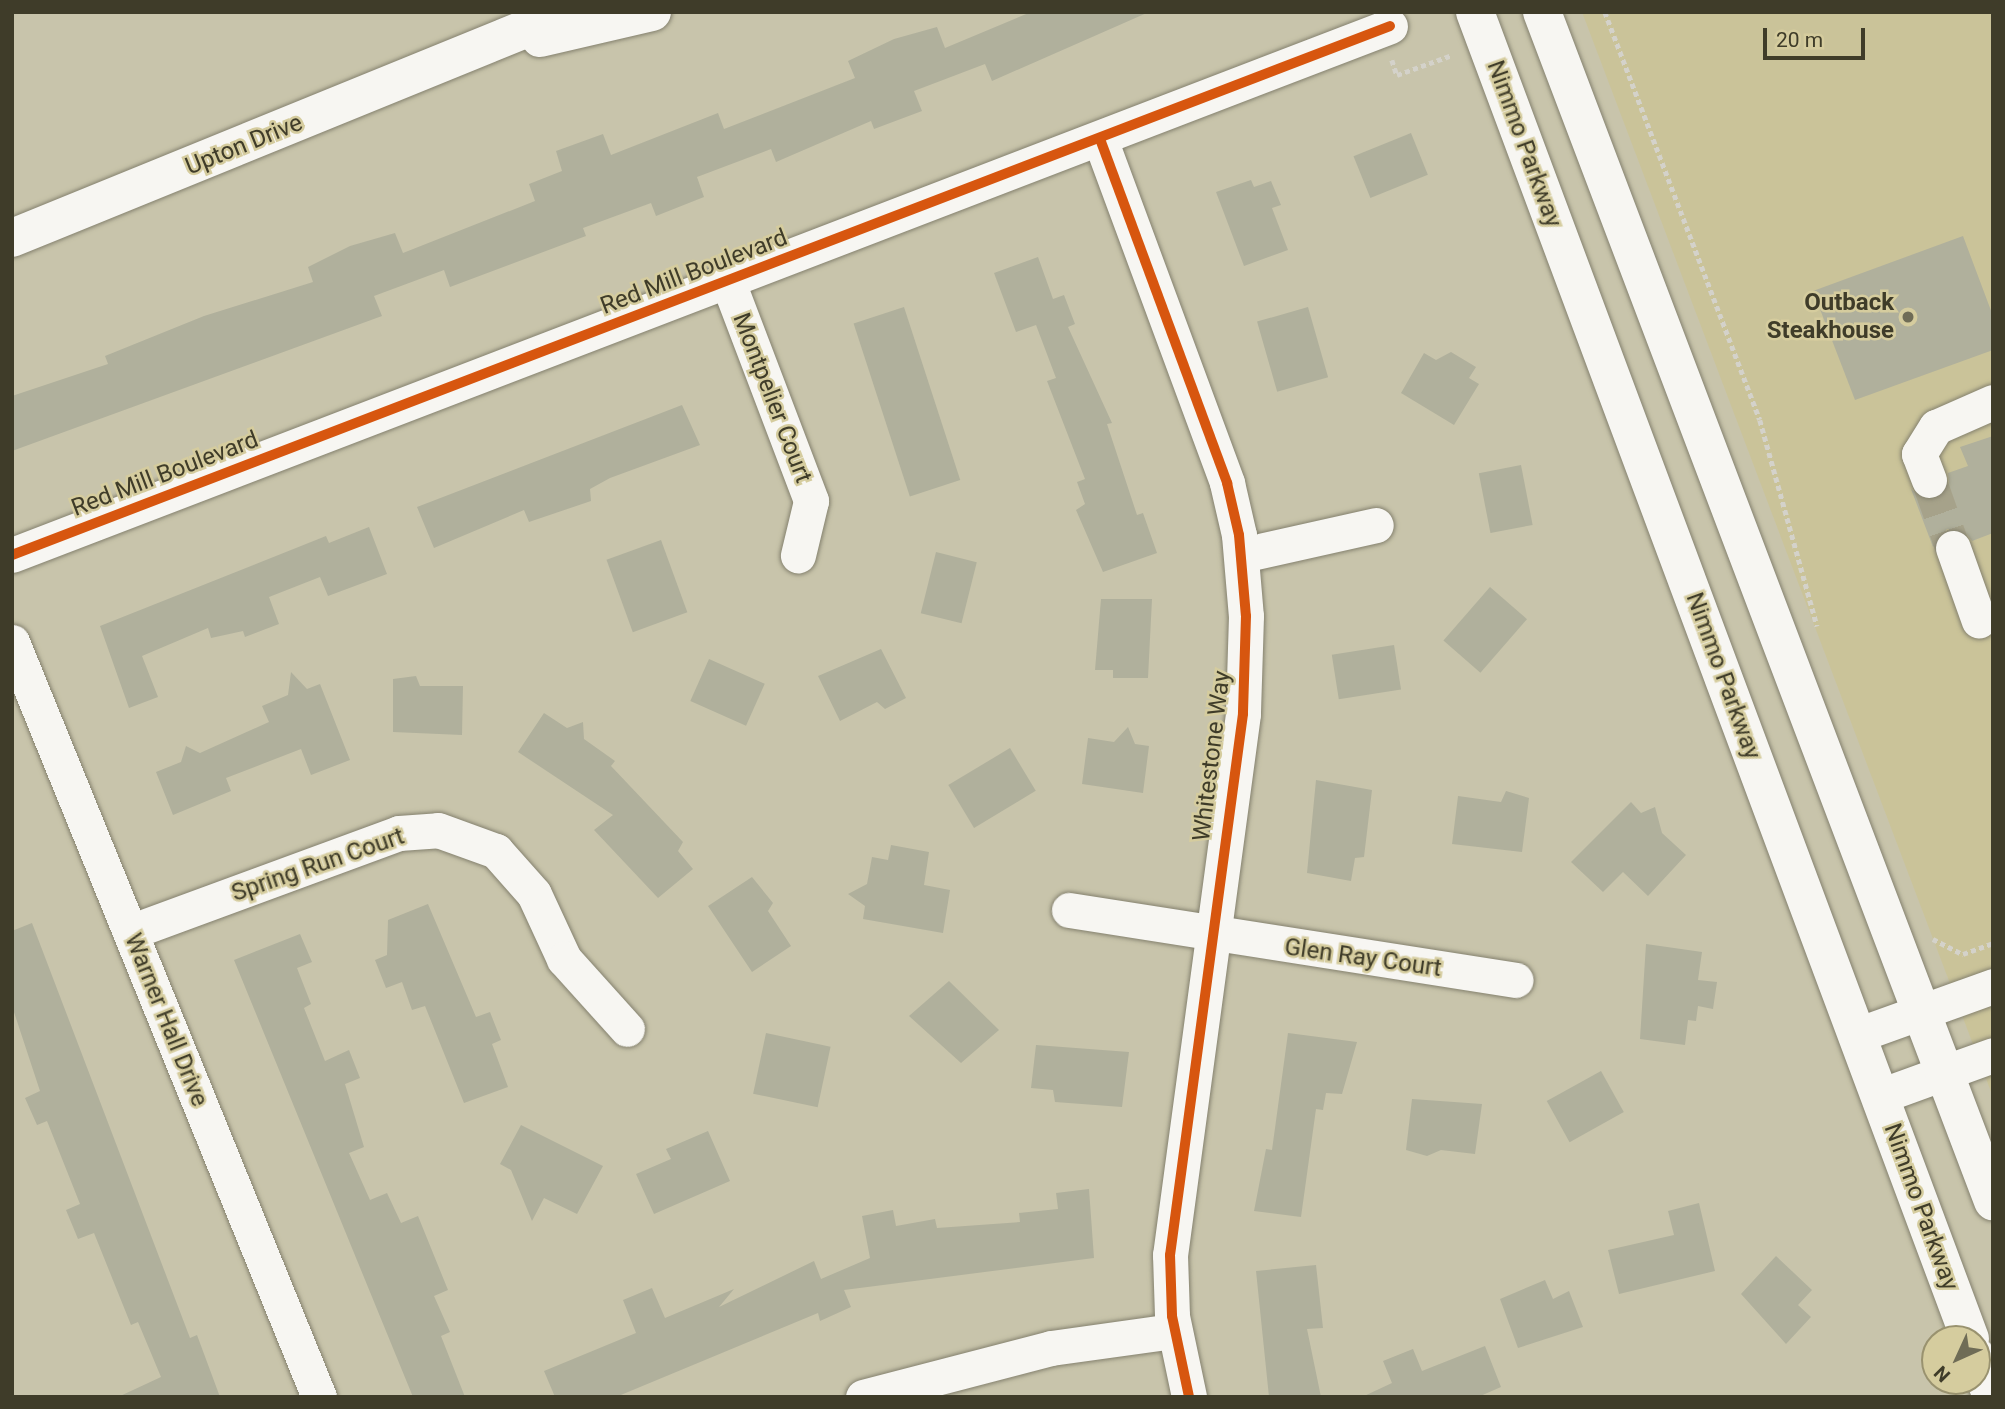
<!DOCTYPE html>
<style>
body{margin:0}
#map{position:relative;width:2005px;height:1409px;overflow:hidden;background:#c8c4ab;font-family:Roboto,sans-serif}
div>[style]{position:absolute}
.built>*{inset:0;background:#cac399}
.building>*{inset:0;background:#b0b09c;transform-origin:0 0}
.minor-tunnel>*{height:35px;margin-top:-17.5px;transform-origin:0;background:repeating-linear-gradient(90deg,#a6a28a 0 35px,transparent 0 53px)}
.path>*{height:4.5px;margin-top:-2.25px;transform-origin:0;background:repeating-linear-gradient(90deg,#d4d2ca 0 5px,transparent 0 8.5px)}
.roads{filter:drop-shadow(0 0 2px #84816e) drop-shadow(0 0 2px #84816e)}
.minor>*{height:35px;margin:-17.5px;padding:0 17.5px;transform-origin:17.5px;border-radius:17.5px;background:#f7f6f2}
.major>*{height:38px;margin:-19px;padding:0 19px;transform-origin:19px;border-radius:19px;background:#f7f6f2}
.cycleway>*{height:10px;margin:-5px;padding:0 5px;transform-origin:5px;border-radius:5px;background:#d7560f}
.dots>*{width:19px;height:19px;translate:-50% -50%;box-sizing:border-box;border:4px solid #d5cc9e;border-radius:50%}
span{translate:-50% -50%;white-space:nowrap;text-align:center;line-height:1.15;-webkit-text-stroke:5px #d5cc9e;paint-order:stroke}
.street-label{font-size:24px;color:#3f3c29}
.poi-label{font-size:24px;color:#3f3c29;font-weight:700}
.right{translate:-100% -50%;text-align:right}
.frame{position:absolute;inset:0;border:14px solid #3f3c29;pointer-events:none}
.north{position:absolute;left:1921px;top:1325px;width:70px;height:70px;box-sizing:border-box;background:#d5cc9e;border:2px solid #99926f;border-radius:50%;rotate:225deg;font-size:19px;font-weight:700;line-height:28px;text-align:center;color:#3f3c29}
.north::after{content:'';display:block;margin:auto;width:24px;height:32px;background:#6f6c56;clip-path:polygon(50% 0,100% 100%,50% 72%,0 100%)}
.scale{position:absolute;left:1763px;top:28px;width:102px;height:32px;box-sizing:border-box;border:4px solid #3f3c29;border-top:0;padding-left:9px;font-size:21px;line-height:24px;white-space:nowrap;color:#3f3c29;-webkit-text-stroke:5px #d5cc9e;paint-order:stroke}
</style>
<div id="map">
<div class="built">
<div style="clip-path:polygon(1582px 12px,1993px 12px,1993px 1097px)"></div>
</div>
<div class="building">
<div style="clip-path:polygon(1031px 12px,1149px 12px,992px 81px,985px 64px,914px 91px,922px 111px,874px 129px,871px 121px,776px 162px,771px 149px,697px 177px,704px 197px,656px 216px,651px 203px,583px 228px,586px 236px,450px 287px,444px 270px,374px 296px,382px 316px,12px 451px,12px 396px,108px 364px,105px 356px,204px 316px,313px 282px,308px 267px,350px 246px,395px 233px,403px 253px,535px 201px,529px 184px,562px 171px,556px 151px,603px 134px,611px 155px,718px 113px,724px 129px,855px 78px,848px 61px,894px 39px,937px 27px,945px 48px)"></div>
<div style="left:1411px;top:133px;width:45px;height:62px;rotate:68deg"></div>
<div style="clip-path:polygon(1251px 180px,1254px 187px,1271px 181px,1281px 205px,1272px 208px,1288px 250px,1244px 266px,1216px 192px)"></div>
<div style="clip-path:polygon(1963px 236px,1993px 316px,1993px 350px,1855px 400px,1813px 291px)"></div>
<div style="clip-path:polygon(1038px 257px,1053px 299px,1064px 295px,1075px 324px,1068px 327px,1112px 423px,1107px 424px,1137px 515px,1143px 513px,1157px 553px,1103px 572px,1076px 510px,1085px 504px,1077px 482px,1085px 479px,1047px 381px,1056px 378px,1036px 325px,1016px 332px,994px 273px)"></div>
<div style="left:904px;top:307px;width:182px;height:53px;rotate:72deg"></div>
<div style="left:1308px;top:307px;width:73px;height:53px;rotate:74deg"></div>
<div style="clip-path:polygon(1451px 352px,1476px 367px,1469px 378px,1479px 384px,1454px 425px,1401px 393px,1424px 353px,1436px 360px)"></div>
<div style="clip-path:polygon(682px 405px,700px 445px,610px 478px,590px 489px,591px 501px,529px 522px,524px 510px,434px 548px,417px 507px)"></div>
<div style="clip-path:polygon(1993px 436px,1993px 533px,1972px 541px,1965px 532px,1947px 529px,1933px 547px,1911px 489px,1925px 500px,1937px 498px,1949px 484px,1948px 473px,1968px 466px,1960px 447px)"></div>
<div style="left:1521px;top:465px;width:61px;height:43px;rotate:79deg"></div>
<div style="clip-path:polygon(369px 527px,387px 574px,328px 596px,320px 577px,269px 597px,279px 624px,245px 637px,243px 631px,211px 638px,208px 628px,142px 656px,158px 697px,129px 708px,100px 626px,326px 536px,329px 543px)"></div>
<div style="left:661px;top:540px;width:77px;height:58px;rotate:70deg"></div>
<div style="left:936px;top:552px;width:42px;height:63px;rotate:14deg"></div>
<div style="left:1490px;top:587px;width:49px;height:71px;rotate:41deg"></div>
<div style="clip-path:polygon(1101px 599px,1152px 599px,1148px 678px,1113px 678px,1113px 670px,1095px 670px)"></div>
<div style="left:1394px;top:645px;width:45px;height:63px;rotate:81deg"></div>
<div style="clip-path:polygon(881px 649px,906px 698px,885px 709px,877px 702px,840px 721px,818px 676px)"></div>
<div style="left:709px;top:659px;width:61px;height:46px;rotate:24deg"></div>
<div style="clip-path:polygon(291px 672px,307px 689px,320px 684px,350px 760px,311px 775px,301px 749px,226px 778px,231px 791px,173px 815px,156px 772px,181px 762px,186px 746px,200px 753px,269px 722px,262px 706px,288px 695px)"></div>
<div style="clip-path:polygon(416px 676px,420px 686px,463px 686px,462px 735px,393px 732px,393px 679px)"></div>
<div style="clip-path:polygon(544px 713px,567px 728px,583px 722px,584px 739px,615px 761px,611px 766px,683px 842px,678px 851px,693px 869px,658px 898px,594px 830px,613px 815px,518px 752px)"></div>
<div style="clip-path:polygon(1128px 727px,1135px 744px,1149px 746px,1143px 793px,1082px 784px,1088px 738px,1114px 742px)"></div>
<div style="left:1010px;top:748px;width:50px;height:72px;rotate:59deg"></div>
<div style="clip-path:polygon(1316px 780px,1372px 790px,1364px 857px,1355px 858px,1351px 881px,1307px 873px)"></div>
<div style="clip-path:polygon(1506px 791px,1529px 798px,1522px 852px,1452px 844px,1458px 796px,1501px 802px)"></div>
<div style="clip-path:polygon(1631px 802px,1641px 813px,1655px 807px,1662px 833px,1686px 855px,1648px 896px,1623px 872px,1603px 892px,1571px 862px)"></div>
<div style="clip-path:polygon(891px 845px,929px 852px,924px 885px,950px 890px,943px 933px,863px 919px,865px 906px,848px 894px,867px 884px,872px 857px,888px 860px)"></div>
<div style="clip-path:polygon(752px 877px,773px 903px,768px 911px,791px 946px,752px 972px,708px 906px)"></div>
<div style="clip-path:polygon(428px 904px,476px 1017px,490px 1012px,501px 1040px,492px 1044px,508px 1087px,464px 1103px,425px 1006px,412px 1010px,402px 982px,386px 988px,375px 960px,387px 955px,388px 920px)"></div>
<div style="clip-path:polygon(32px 923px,190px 1338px,197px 1335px,220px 1397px,118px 1397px,161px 1377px,138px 1322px,131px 1325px,94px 1233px,78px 1239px,66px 1210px,80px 1204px,47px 1121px,37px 1125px,25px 1098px,40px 1091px,12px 1006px,12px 931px)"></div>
<div style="clip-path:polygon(300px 934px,312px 962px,297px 968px,311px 1004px,304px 1008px,325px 1061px,349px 1050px,360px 1078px,345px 1084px,364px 1147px,349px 1153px,370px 1200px,387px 1193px,401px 1223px,418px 1216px,448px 1290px,434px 1296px,450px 1332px,441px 1336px,465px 1397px,413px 1397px,234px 960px)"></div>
<div style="clip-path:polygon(1646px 944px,1702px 952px,1698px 980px,1717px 982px,1713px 1009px,1698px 1006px,1696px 1021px,1688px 1020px,1685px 1045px,1640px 1039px)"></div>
<div style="clip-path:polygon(949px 981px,999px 1030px,961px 1063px,909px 1016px)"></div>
<div style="left:766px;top:1033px;width:66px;height:62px;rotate:12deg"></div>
<div style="clip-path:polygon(1288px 1033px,1357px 1042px,1342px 1094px,1326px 1093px,1323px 1110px,1316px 1109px,1301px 1217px,1254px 1211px,1266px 1149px,1272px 1150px)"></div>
<div style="clip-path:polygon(1036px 1045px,1129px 1052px,1122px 1107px,1055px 1102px,1053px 1090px,1031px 1088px)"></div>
<div style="left:1601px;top:1071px;width:47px;height:62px;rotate:61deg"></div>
<div style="clip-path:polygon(1412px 1099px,1482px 1104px,1475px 1154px,1441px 1150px,1427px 1156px,1406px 1150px)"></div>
<div style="clip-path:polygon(521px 1125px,603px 1166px,577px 1214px,544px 1198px,532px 1221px,511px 1170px,500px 1164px)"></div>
<div style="clip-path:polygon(708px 1131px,730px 1181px,654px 1214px,636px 1174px,671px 1159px,666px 1149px)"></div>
<div style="clip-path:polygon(1089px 1189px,1094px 1258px,844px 1290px,851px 1307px,820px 1321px,818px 1313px,616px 1397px,555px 1397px,544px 1371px,636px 1333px,623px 1300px,652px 1288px,665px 1318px,734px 1289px,719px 1307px,814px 1261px,821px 1279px,870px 1258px,862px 1216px,893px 1210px,896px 1226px,935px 1219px,937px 1228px,1020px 1222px,1019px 1213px,1058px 1209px,1056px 1193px)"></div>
<div style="clip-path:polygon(1699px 1203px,1715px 1271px,1619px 1294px,1608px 1250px,1674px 1235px,1668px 1211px)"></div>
<div style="clip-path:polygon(1776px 1256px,1812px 1290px,1798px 1305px,1811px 1317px,1786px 1344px,1741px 1294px)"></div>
<div style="clip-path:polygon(1316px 1265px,1323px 1328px,1307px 1329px,1321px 1397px,1269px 1397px,1256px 1271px)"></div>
<div style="clip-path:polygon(1545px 1280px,1553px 1299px,1569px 1291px,1583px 1327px,1518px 1348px,1500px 1299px)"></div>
<div style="clip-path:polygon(1485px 1346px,1501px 1387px,1478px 1397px,1362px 1397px,1392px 1383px,1383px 1361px,1413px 1349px,1422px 1371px)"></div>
</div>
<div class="minor-tunnel">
<div style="left:1929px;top:480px;width:72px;rotate:70.6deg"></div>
</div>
<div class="path">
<div style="left:1605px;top:12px;width:436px;rotate:69.2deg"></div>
<div style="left:1760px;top:420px;width:214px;rotate:74.5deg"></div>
<div style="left:1392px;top:60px;width:16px;rotate:72deg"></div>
<div style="left:1397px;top:75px;width:59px;rotate:-20deg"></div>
<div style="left:1933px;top:939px;width:34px;rotate:27deg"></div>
<div style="left:1963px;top:954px;width:32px;rotate:-20deg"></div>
</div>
<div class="roads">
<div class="minor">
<div style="left:1100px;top:139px;width:367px;rotate:69.7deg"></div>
<div style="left:1227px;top:483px;width:53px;rotate:77deg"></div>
<div style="left:1239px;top:535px;width:81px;rotate:85.1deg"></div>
<div style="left:1246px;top:616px;width:98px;rotate:91.8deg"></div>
<div style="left:1243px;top:714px;width:546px;rotate:97.68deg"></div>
<div style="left:1170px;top:1255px;width:61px;rotate:88.1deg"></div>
<div style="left:1172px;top:1316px;width:83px;rotate:78.1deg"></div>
<div style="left:728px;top:282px;width:234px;rotate:69.2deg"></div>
<div style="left:811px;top:501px;width:56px;rotate:103.5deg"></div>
<div style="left:1929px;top:480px;width:28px;rotate:-111deg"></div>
<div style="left:1919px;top:454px;width:32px;rotate:-58deg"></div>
<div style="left:1936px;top:427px;width:62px;rotate:-23.7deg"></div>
<div style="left:1953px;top:548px;width:77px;rotate:70.4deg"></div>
<div style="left:12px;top:555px;width:1476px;rotate:-21deg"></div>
<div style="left:1242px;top:555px;width:137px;rotate:-12.6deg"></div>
<div style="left:12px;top:642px;width:815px;rotate:67.87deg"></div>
<div style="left:1069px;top:910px;width:452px;rotate:8.9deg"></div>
<div style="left:130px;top:932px;width:287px;rotate:-20.2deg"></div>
<div style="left:399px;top:833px;width:39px;rotate:-4deg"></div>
<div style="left:438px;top:830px;width:62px;rotate:19.9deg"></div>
<div style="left:496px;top:851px;width:57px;rotate:48.5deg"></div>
<div style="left:534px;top:894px;width:72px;rotate:65.2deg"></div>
<div style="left:564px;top:959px;width:94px;rotate:48deg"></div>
<div style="left:1857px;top:1035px;width:145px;rotate:-19.8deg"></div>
<div style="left:1880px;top:1096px;width:120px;rotate:-19.9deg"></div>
<div style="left:863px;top:1397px;width:194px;rotate:-14.6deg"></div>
<div style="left:1051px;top:1348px;width:124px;rotate:-7.9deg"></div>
</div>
<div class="major">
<div style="left:1475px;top:12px;width:1416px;rotate:69.54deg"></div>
<div style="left:1542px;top:12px;width:1272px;rotate:69.23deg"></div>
<div style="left:540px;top:38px;width:115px;rotate:-13.1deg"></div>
<div style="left:12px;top:238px;width:599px;rotate:-22.16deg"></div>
<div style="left:1977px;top:1357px;width:43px;rotate:69.4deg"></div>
</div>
</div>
<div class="cycleway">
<div style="left:1100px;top:139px;width:367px;rotate:69.7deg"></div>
<div style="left:1227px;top:483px;width:53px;rotate:77deg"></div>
<div style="left:1239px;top:535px;width:81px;rotate:85.1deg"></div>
<div style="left:1246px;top:616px;width:98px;rotate:91.8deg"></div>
<div style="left:1243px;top:714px;width:546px;rotate:97.68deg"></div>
<div style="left:1170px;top:1255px;width:61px;rotate:88.1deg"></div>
<div style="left:1172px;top:1316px;width:83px;rotate:78.1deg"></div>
<div style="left:12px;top:555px;width:1476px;rotate:-21deg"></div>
</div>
<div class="dots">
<div style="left:1908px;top:317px;background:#6f6c56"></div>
</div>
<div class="street-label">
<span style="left:1524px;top:144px;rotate:70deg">Nimmo Parkway</span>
<span style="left:244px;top:145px;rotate:-22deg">Upton Drive</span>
<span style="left:694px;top:272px;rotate:-21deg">Red Mill Boulevard</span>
<span style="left:772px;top:398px;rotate:69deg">Montpelier Court</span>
<span style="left:165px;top:474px;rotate:-21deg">Red Mill Boulevard</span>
<span style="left:1723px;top:676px;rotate:70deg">Nimmo Parkway</span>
<span style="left:1212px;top:756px;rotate:-83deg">Whitestone Way</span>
<span style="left:318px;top:865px;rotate:-19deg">Spring Run Court</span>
<span style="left:1363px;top:958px;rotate:8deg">Glen Ray Court</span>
<span style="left:166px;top:1020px;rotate:68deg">Warner Hall Drive</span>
<span style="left:1921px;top:1207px;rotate:70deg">Nimmo Parkway</span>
</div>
<div class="poi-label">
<span class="right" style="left:1894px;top:317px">Outback<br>Steakhouse</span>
</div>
<div class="frame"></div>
<div class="north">N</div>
<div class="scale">20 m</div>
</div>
